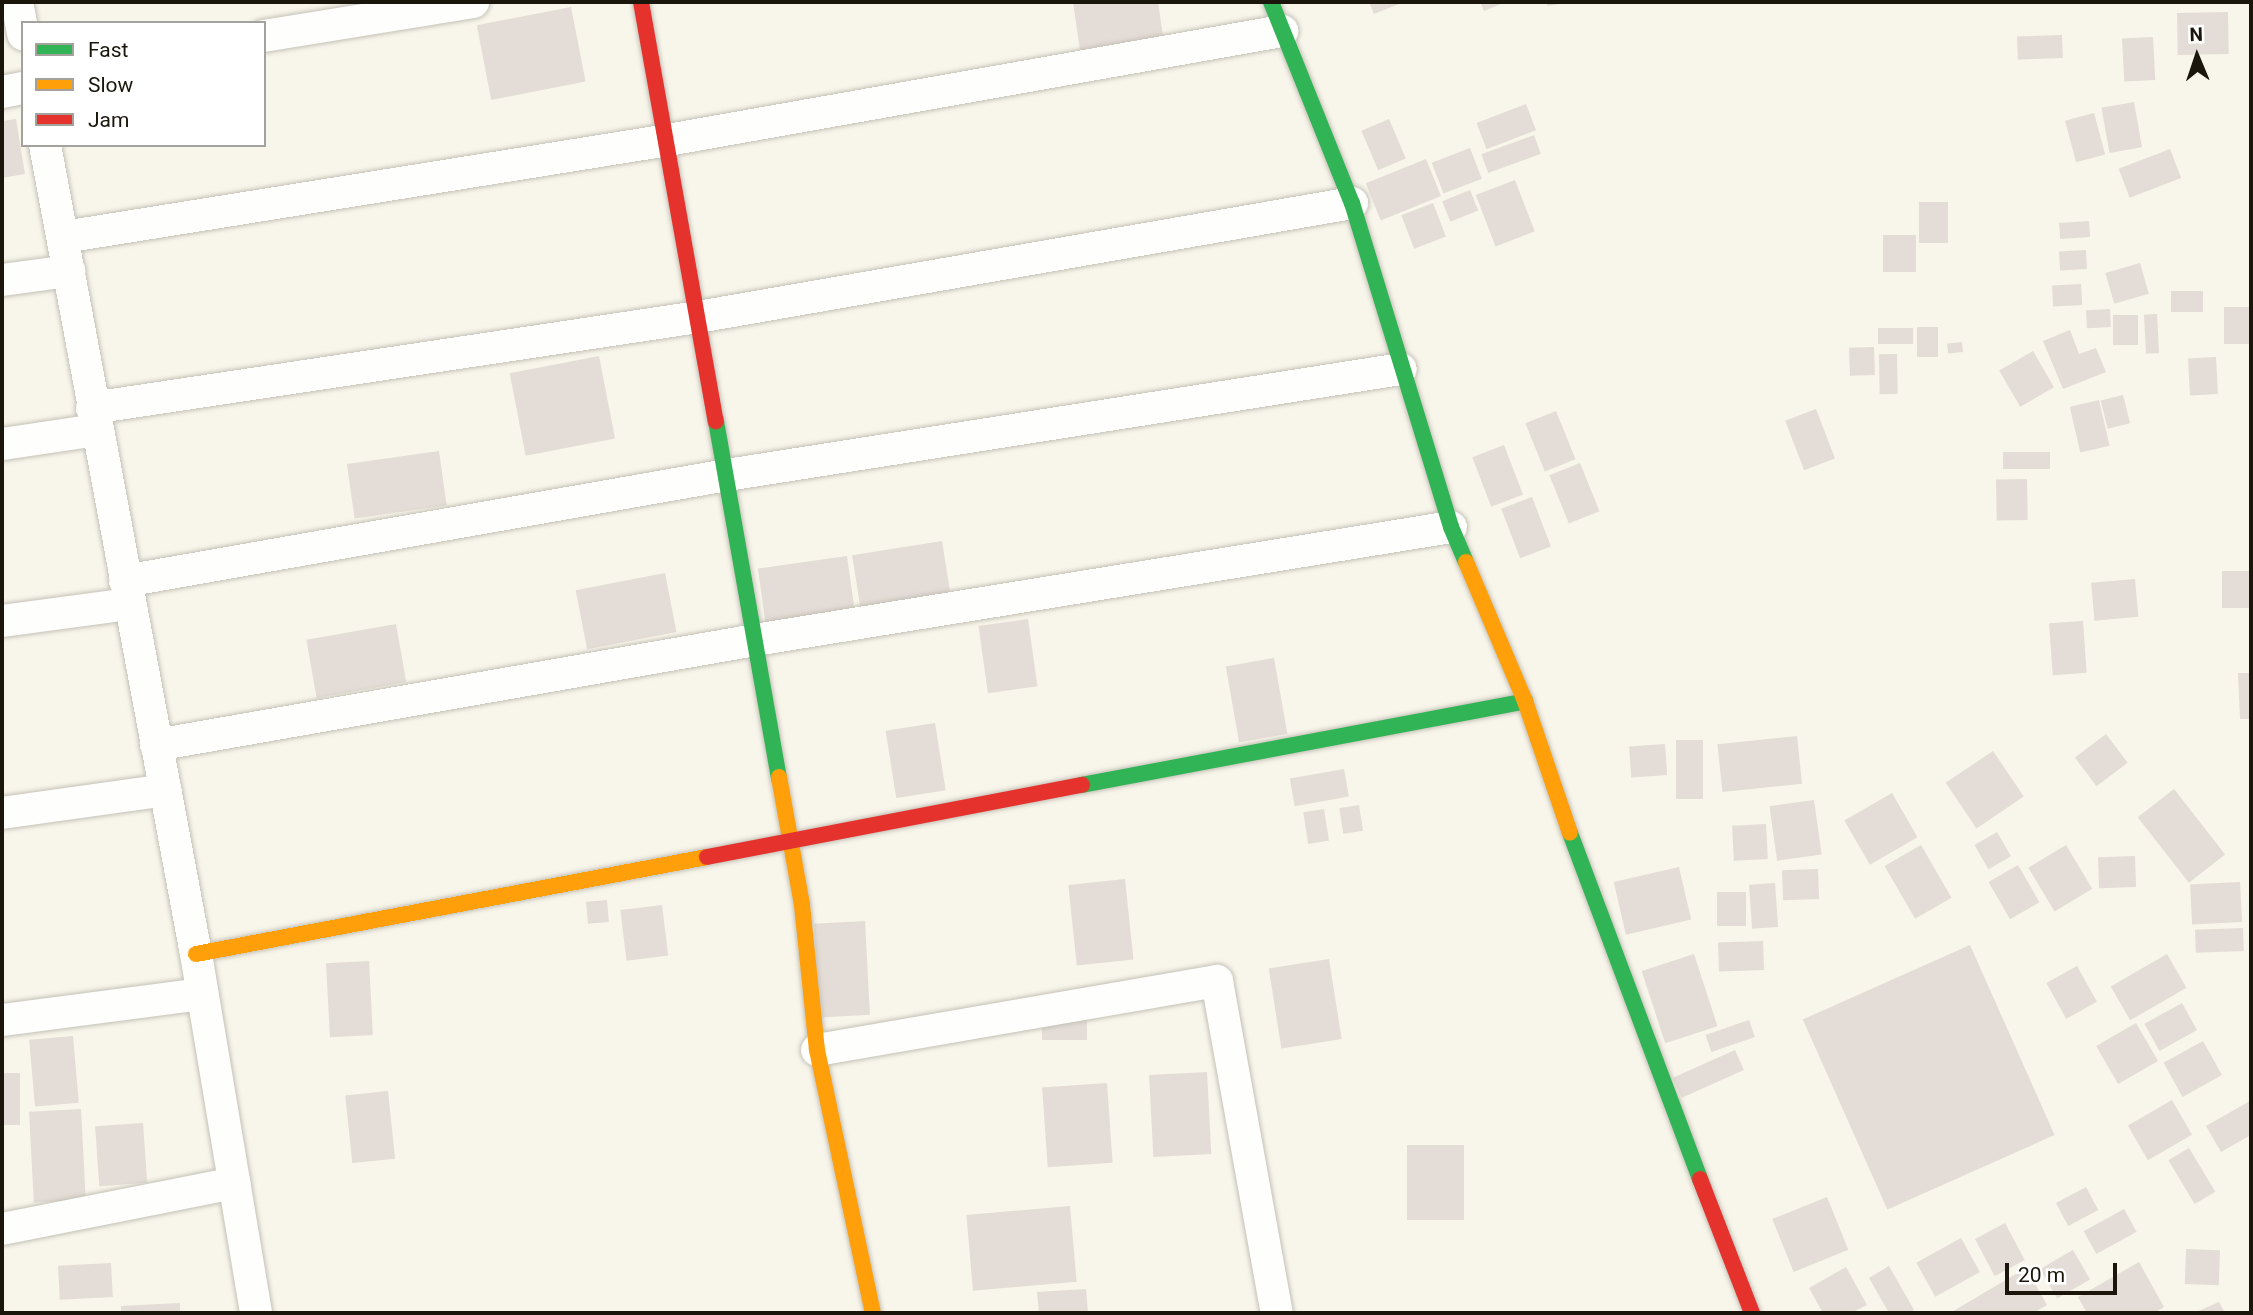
<!DOCTYPE html>
<style>
body{margin:0}
#map{position:relative;width:2253px;height:1315px;overflow:hidden;background:#f8f5eb;font-family:Roboto,sans-serif}
div>[style]{position:absolute}
.building>*{inset:0;background:#e4dcd6;transform-origin:0 0}
.roads{filter:drop-shadow(0 0 2px #c4c1b7) drop-shadow(0 0 2px #c4c1b7)}
.street>*{height:32px;margin:-16px;padding:0 16px;transform-origin:16px;border-radius:16px;background:#fefefc}
.fast>*{height:16px;margin:-8px;padding:0 8px;transform-origin:8px;border-radius:8px;background:#30b455}
.slow>*{height:16px;margin:-8px;padding:0 8px;transform-origin:8px;border-radius:8px;background:#ff9f0a}
.jam>*{height:16px;margin:-8px;padding:0 8px;transform-origin:8px;border-radius:8px;background:#e5322d}
span{translate:-50% -50%;white-space:nowrap;text-align:center;line-height:1.15;-webkit-text-stroke:5px #fff;paint-order:stroke}
.frame{position:absolute;inset:0;border:4px solid #1a160b;pointer-events:none}
.legend{position:absolute;left:21px;top:21px;width:245px;height:126px;box-sizing:border-box;background:#fff;border:2px solid #a3a29d;margin:0;padding:9px 12px;list-style:none;font-size:21px;color:#1a160b}
.legend li{display:flex;align-items:center;gap:14px;height:35px}
.legend b{width:35px;border:2px solid #a3a29d}
.north{position:absolute;left:2162px;top:21px;width:70px;height:70px;-webkit-text-stroke:5px #fff;paint-order:stroke;rotate:358deg;font-size:19px;font-weight:700;line-height:28px;text-align:center;color:#1a160b}
.north::after{content:'';display:block;margin:auto;width:24px;height:32px;background:#1a160b;clip-path:polygon(50% 0,100% 100%,50% 72%,0 100%)}
.scale{position:absolute;left:2005px;top:1263px;width:112px;height:32px;box-sizing:border-box;border:4px solid #1a160b;border-top:0;padding-left:9px;font-size:21px;line-height:24px;white-space:nowrap;color:#1a160b;-webkit-text-stroke:5px #fff;paint-order:stroke}
</style>
<div id="map">
<div class="building">
<div style="clip-path:polygon(1073px 2px,1158px 2px,1163px 36px,1080px 50px)"></div>
<div style="clip-path:polygon(1369px 2px,1404px 2px,1374px 14px)"></div>
<div style="clip-path:polygon(1480px 2px,1506px 2px,1484px 11px)"></div>
<div style="clip-path:polygon(1547px 2px,1566px 2px,1566px 3px,1547px 6px)"></div>
<div style="left:571px;top:7px;width:76px;height:96px;rotate:79deg"></div>
<div style="left:2228px;top:12px;width:42px;height:51px;rotate:89deg"></div>
<div style="left:2062px;top:35px;width:23px;height:45px;rotate:88deg"></div>
<div style="left:2153px;top:37px;width:43px;height:31px;rotate:87deg"></div>
<div style="left:2134px;top:102px;width:46px;height:33px;rotate:80deg"></div>
<div style="left:1526px;top:104px;width:28px;height:53px;rotate:69deg"></div>
<div style="left:2094px;top:113px;width:43px;height:30px;rotate:75deg"></div>
<div style="clip-path:polygon(16px 119px,25px 174px,2px 178px,2px 121px)"></div>
<div style="left:1389px;top:119px;width:43px;height:30px;rotate:67deg"></div>
<div style="left:1534px;top:135px;width:20px;height:56px;rotate:70deg"></div>
<div style="left:1470px;top:148px;width:33px;height:41px;rotate:69deg"></div>
<div style="left:2170px;top:149px;width:31px;height:55px;rotate:69deg"></div>
<div style="left:1426px;top:159px;width:40px;height:65px;rotate:68deg"></div>
<div style="left:1515px;top:180px;width:55px;height:42px;rotate:69deg"></div>
<div style="left:1470px;top:190px;width:22px;height:30px;rotate:68deg"></div>
<div style="left:1948px;top:202px;width:41px;height:29px;rotate:90deg"></div>
<div style="left:1433px;top:203px;width:36px;height:34px;rotate:69deg"></div>
<div style="left:2089px;top:221px;width:16px;height:30px;rotate:86deg"></div>
<div style="left:1883px;top:235px;width:33px;height:37px"></div>
<div style="left:2086px;top:250px;width:19px;height:27px;rotate:87deg"></div>
<div style="left:2140px;top:263px;width:32px;height:36px;rotate:74deg"></div>
<div style="left:2081px;top:284px;width:21px;height:29px;rotate:87deg"></div>
<div style="left:2203px;top:291px;width:21px;height:32px;rotate:90deg"></div>
<div style="left:2251px;top:307px;width:37px;height:27px;rotate:90deg"></div>
<div style="left:2110px;top:309px;width:18px;height:24px;rotate:87deg"></div>
<div style="left:2157px;top:314px;width:39px;height:13px;rotate:87deg"></div>
<div style="left:2138px;top:315px;width:30px;height:25px;rotate:90deg"></div>
<div style="left:1938px;top:327px;width:30px;height:21px;rotate:90deg"></div>
<div style="left:1913px;top:328px;width:16px;height:35px;rotate:90deg"></div>
<div style="clip-path:polygon(2070px 330px,2079px 354px,2096px 348px,2106px 372px,2063px 389px,2043px 341px)"></div>
<div style="left:1962px;top:342px;width:10px;height:15px;rotate:84deg"></div>
<div style="left:1874px;top:347px;width:28px;height:25px;rotate:88deg"></div>
<div style="left:2033px;top:351px;width:42px;height:39px;rotate:60deg"></div>
<div style="left:1897px;top:354px;width:40px;height:18px;rotate:89deg"></div>
<div style="left:599px;top:356px;width:84px;height:91px;rotate:79deg"></div>
<div style="left:2216px;top:357px;width:37px;height:28px;rotate:87deg"></div>
<div style="left:2123px;top:395px;width:29px;height:23px;rotate:76deg"></div>
<div style="left:2099px;top:400px;width:47px;height:30px;rotate:77deg"></div>
<div style="left:1816px;top:409px;width:53px;height:33px;rotate:69deg"></div>
<div style="left:1556px;top:411px;width:52px;height:33px;rotate:68deg"></div>
<div style="left:1504px;top:445px;width:53px;height:34px;rotate:69deg"></div>
<div style="left:439px;top:451px;width:55px;height:93px;rotate:82deg"></div>
<div style="left:2050px;top:452px;width:17px;height:47px;rotate:90deg"></div>
<div style="left:1580px;top:463px;width:52px;height:33px;rotate:68deg"></div>
<div style="left:2027px;top:479px;width:41px;height:31px;rotate:89deg"></div>
<div style="left:1532px;top:497px;width:53px;height:33px;rotate:69deg"></div>
<div style="left:942px;top:541px;width:56px;height:91px;rotate:81deg"></div>
<div style="left:847px;top:556px;width:56px;height:90px;rotate:82deg"></div>
<div style="left:2251px;top:571px;width:37px;height:29px;rotate:90deg"></div>
<div style="left:665px;top:573px;width:60px;height:91px;rotate:79deg"></div>
<div style="left:2135px;top:579px;width:38px;height:44px;rotate:85deg"></div>
<div style="left:1028px;top:619px;width:68px;height:50px;rotate:82deg"></div>
<div style="left:2083px;top:621px;width:52px;height:34px;rotate:86deg"></div>
<div style="left:396px;top:624px;width:59px;height:91px;rotate:80deg"></div>
<div style="left:1274px;top:658px;width:77px;height:49px;rotate:80deg"></div>
<div style="clip-path:polygon(2238px 673px,2251px 673px,2251px 719px,2240px 719px)"></div>
<div style="left:935px;top:723px;width:68px;height:50px;rotate:81deg"></div>
<div style="left:2106px;top:734px;width:36px;height:39px;rotate:53deg"></div>
<div style="left:1797px;top:736px;width:48px;height:80px;rotate:84deg"></div>
<div style="left:1676px;top:740px;width:27px;height:59px"></div>
<div style="left:1665px;top:744px;width:31px;height:36px;rotate:86deg"></div>
<div style="left:1993px;top:751px;width:55px;height:57px;rotate:56deg"></div>
<div style="left:1344px;top:769px;width:28px;height:55px;rotate:80deg"></div>
<div style="left:2174px;top:789px;width:83px;height:46px;rotate:52deg"></div>
<div style="left:1892px;top:793px;width:51px;height:55px;rotate:60deg"></div>
<div style="left:1814px;top:800px;width:55px;height:45px;rotate:82deg"></div>
<div style="left:1359px;top:805px;width:26px;height:20px;rotate:81deg"></div>
<div style="left:1324px;top:809px;width:32px;height:21px;rotate:81deg"></div>
<div style="left:1766px;top:824px;width:35px;height:34px;rotate:87deg"></div>
<div style="left:1997px;top:832px;width:28px;height:26px;rotate:60deg"></div>
<div style="left:1921px;top:845px;width:61px;height:42px;rotate:60deg"></div>
<div style="left:2066px;top:845px;width:51px;height:44px;rotate:59deg"></div>
<div style="left:2135px;top:856px;width:31px;height:37px;rotate:88deg"></div>
<div style="left:2018px;top:865px;width:43px;height:34px;rotate:60deg"></div>
<div style="left:1679px;top:867px;width:54px;height:67px;rotate:77deg"></div>
<div style="left:1818px;top:869px;width:30px;height:36px;rotate:88deg"></div>
<div style="left:1125px;top:879px;width:81px;height:57px;rotate:84deg"></div>
<div style="left:2240px;top:882px;width:40px;height:50px;rotate:87deg"></div>
<div style="left:1775px;top:883px;width:44px;height:26px;rotate:86deg"></div>
<div style="left:1717px;top:892px;width:29px;height:34px"></div>
<div style="left:607px;top:900px;width:22px;height:21px;rotate:85deg"></div>
<div style="left:662px;top:905px;width:51px;height:42px;rotate:83deg"></div>
<div style="left:865px;top:921px;width:94px;height:51px;rotate:87deg"></div>
<div style="left:2243px;top:928px;width:23px;height:48px;rotate:88deg"></div>
<div style="left:1763px;top:941px;width:29px;height:45px;rotate:88deg"></div>
<div style="left:1970px;top:945px;width:208px;height:183px;rotate:66deg"></div>
<div style="left:1694px;top:954px;width:76px;height:55px;rotate:72deg"></div>
<div style="left:2167px;top:954px;width:39px;height:65px;rotate:60deg"></div>
<div style="left:1329px;top:959px;width:81px;height:61px;rotate:81deg"></div>
<div style="left:369px;top:961px;width:74px;height:43px;rotate:87deg"></div>
<div style="left:2077px;top:966px;width:41px;height:35px;rotate:61deg"></div>
<div style="left:2182px;top:1003px;width:31px;height:43px;rotate:61deg"></div>
<div style="left:1087px;top:1014px;width:26px;height:45px;rotate:90deg"></div>
<div style="left:1749px;top:1020px;width:18px;height:46px;rotate:71deg"></div>
<div style="left:2136px;top:1023px;width:44px;height:46px;rotate:60deg"></div>
<div style="left:73px;top:1036px;width:67px;height:44px;rotate:85deg"></div>
<div style="left:2203px;top:1041px;width:39px;height:45px;rotate:61deg"></div>
<div style="left:1735px;top:1050px;width:22px;height:68px;rotate:66deg"></div>
<div style="left:1207px;top:1072px;width:82px;height:58px;rotate:87deg"></div>
<div style="left:2px;top:1073px;width:18px;height:52px"></div>
<div style="left:1107px;top:1083px;width:80px;height:65px;rotate:86deg"></div>
<div style="left:388px;top:1091px;width:68px;height:43px;rotate:84deg"></div>
<div style="left:2172px;top:1100px;width:40px;height:51px;rotate:60deg"></div>
<div style="clip-path:polygon(2250px 1101px,2251px 1135px,2221px 1152px,2206px 1126px)"></div>
<div style="left:81px;top:1109px;width:91px;height:52px;rotate:87deg"></div>
<div style="left:143px;top:1123px;width:60px;height:48px;rotate:86deg"></div>
<div style="left:1407px;top:1145px;width:57px;height:75px"></div>
<div style="left:2189px;top:1148px;width:51px;height:24px;rotate:59deg"></div>
<div style="left:2086px;top:1187px;width:26px;height:34px;rotate:62deg"></div>
<div style="left:1827px;top:1197px;width:57px;height:59px;rotate:68deg"></div>
<div style="left:1070px;top:1206px;width:76px;height:104px;rotate:85deg"></div>
<div style="left:2124px;top:1209px;width:26px;height:46px;rotate:61deg"></div>
<div style="left:2005px;top:1223px;width:42px;height:34px;rotate:62deg"></div>
<div style="left:1961px;top:1238px;width:39px;height:51px;rotate:61deg"></div>
<div style="left:2186px;top:1249px;width:34px;height:35px;rotate:2deg"></div>
<div style="left:2073px;top:1250px;width:34px;height:38px;rotate:60deg"></div>
<div style="clip-path:polygon(2139px 1262px,2164px 1307px,2154px 1313px,2087px 1313px,2078px 1297px)"></div>
<div style="left:111px;top:1263px;width:34px;height:53px;rotate:87deg"></div>
<div style="clip-path:polygon(1889px 1266px,1914px 1310px,1908px 1313px,1889px 1313px,1869px 1278px)"></div>
<div style="clip-path:polygon(1846px 1267px,1867px 1305px,1851px 1313px,1823px 1313px,1809px 1288px)"></div>
<div style="clip-path:polygon(2026px 1268px,2047px 1305px,2033px 1313px,1950px 1313px)"></div>
<div style="clip-path:polygon(1086px 1289px,1088px 1313px,1039px 1313px,1037px 1292px)"></div>
<div style="clip-path:polygon(2219px 1302px,2225px 1313px,2194px 1313px)"></div>
<div style="clip-path:polygon(180px 1303px,180px 1313px,121px 1313px,121px 1306px)"></div>
</div>
<div class="roads">
<div class="street">
<div style="left:17px;top:2px;width:33px;rotate:79deg"></div>
<div style="left:264px;top:36px;width:212px;rotate:-9.2deg"></div>
<div style="left:2px;top:92px;width:21px;rotate:-11deg"></div>
<div style="left:45px;top:145px;width:823px;rotate:79.43deg"></div>
<div style="left:196px;top:954px;width:364px;rotate:80.5deg"></div>
<div style="left:64px;top:237px;width:612px;rotate:-9.12deg"></div>
<div style="left:668px;top:140px;width:624px;rotate:-10.07deg"></div>
<div style="left:2px;top:280px;width:68px;rotate:-7.7deg"></div>
<div style="left:92px;top:408px;width:613px;rotate:-8.54deg"></div>
<div style="left:698px;top:317px;width:664px;rotate:-9.89deg"></div>
<div style="left:2px;top:444px;width:96px;rotate:-8.4deg"></div>
<div style="left:125px;top:581px;width:611px;rotate:-9.99deg"></div>
<div style="left:727px;top:475px;width:682px;rotate:-8.94deg"></div>
<div style="left:2px;top:621px;width:128px;rotate:-7.6deg"></div>
<div style="left:156px;top:745px;width:608px;rotate:-9.94deg"></div>
<div style="left:755px;top:640px;width:705px;rotate:-9.22deg"></div>
<div style="left:2px;top:813px;width:165px;rotate:-8deg"></div>
<div style="left:2px;top:1020px;width:202px;rotate:-7.4deg"></div>
<div style="left:817px;top:1050px;width:406px;rotate:-9.8deg"></div>
<div style="left:1217px;top:981px;width:337px;rotate:79.8deg"></div>
<div style="left:2px;top:1229px;width:237px;rotate:-11.2deg"></div>
</div>
<div class="fast">
<div style="left:1271px;top:2px;width:217px;rotate:68.1deg"></div>
<div style="left:1352px;top:203px;width:339px;rotate:73deg"></div>
<div style="left:1451px;top:527px;width:38px;rotate:67deg"></div>
<div style="left:716px;top:421px;width:362px;rotate:80deg"></div>
<div style="left:1082px;top:785px;width:451px;rotate:-10.7deg"></div>
<div style="left:1570px;top:833px;width:370px;rotate:69.4deg"></div>
</div>
<div class="slow">
<div style="left:1466px;top:562px;width:151px;rotate:67deg"></div>
<div style="left:1525px;top:701px;width:139px;rotate:71.2deg"></div>
<div style="left:779px;top:777px;width:130px;rotate:79.8deg"></div>
<div style="left:802px;top:905px;width:146px;rotate:84.1deg"></div>
<div style="left:817px;top:1050px;width:269px;rotate:78deg"></div>
<div style="left:196px;top:954px;width:520px;rotate:-10.75deg"></div>
</div>
<div class="jam">
<div style="left:641px;top:2px;width:426px;rotate:79.9deg"></div>
<div style="left:707px;top:857px;width:382px;rotate:-10.9deg"></div>
<div style="left:1700px;top:1179px;width:144px;rotate:68.8deg"></div>
</div>
</div>
<div class="frame"></div>
<ul class="legend">
<li><b style="height:9px;background:#30b455"></b>Fast</li>
<li><b style="height:9px;background:#ff9f0a"></b>Slow</li>
<li><b style="height:9px;background:#e5322d"></b>Jam</li>
</ul>
<div class="north">N</div>
<div class="scale">20 m</div>
</div>
